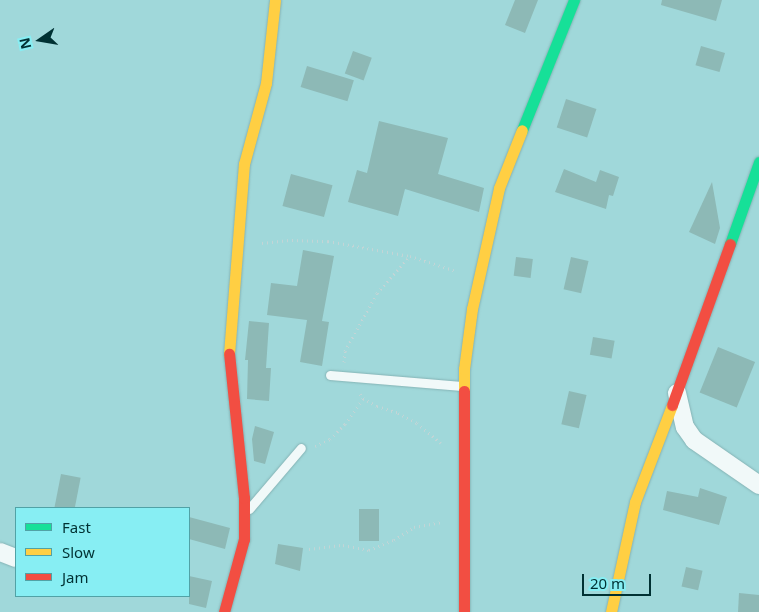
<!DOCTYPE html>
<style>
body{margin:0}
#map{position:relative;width:759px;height:612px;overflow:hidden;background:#a0d8da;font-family:"Noto Sans",sans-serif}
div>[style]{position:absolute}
.building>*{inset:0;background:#8db9b6;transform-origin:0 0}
.path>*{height:3px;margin-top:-1.5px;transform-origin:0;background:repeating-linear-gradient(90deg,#c3d5d6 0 1px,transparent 0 5px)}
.roads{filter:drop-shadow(0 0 1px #85b3b5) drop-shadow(0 0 1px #85b3b5)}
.lane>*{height:9px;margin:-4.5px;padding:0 4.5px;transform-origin:4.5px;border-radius:4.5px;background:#f1f9f9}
.street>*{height:18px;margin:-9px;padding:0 9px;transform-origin:9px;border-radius:9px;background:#f1f9f9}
.fast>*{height:11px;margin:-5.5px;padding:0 5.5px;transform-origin:5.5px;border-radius:5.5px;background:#16e098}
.slow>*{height:11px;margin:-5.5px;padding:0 5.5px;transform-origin:5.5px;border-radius:5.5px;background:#ffcf43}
.jam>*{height:11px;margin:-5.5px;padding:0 5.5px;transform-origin:5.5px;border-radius:5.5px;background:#f24e42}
span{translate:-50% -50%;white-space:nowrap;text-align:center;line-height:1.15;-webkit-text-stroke:4.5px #87eef3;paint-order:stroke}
.legend{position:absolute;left:15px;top:507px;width:175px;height:90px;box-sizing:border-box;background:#87eef3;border:1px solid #51a2a6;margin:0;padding:6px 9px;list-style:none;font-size:15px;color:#003133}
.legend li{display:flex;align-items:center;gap:10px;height:25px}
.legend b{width:25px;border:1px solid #51a2a6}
.north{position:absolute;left:15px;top:15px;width:50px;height:50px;-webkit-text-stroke:4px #87eef3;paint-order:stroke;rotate:257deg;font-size:14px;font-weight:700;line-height:20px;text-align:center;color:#003133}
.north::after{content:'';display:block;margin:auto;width:18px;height:22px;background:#003133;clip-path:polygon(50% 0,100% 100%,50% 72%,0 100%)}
.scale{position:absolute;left:582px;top:574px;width:69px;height:22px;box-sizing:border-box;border:2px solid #003133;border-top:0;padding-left:6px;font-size:15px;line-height:18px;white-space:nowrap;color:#003133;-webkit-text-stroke:4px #87eef3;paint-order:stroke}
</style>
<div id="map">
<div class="building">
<div style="clip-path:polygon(515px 0,538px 0,525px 33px,505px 25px)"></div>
<div style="clip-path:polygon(662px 0,722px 0,716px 21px,661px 5px)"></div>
<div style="left:701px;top:46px;width:25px;height:20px;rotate:16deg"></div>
<div style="left:353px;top:51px;width:20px;height:24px;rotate:20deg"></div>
<div style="left:307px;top:66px;width:49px;height:22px;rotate:17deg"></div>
<div style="left:566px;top:99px;width:32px;height:30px;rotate:18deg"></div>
<div style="clip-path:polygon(379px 121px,448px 138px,438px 174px,484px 188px,479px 212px,405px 189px,398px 216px,348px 202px,357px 170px,367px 173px)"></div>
<div style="clip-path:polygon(564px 169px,596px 182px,600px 170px,619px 177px,613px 196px,609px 195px,606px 209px,555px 192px)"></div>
<div style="left:291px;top:174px;width:43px;height:33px;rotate:15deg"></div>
<div style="clip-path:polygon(712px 182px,720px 228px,715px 244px,689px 232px)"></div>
<div style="clip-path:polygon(303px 250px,334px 256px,322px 321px,329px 322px,322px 366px,300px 362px,307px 320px,267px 315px,271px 283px,297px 286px)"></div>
<div style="left:516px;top:257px;width:17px;height:19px;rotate:7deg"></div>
<div style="left:571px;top:257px;width:18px;height:33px;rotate:13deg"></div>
<div style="clip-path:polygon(249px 321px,269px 323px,266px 368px,271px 368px,269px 401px,247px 399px,248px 360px,245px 360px)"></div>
<div style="left:593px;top:337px;width:22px;height:18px;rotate:10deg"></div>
<div style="left:718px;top:347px;width:40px;height:49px;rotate:22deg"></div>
<div style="left:569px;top:391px;width:18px;height:34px;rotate:13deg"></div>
<div style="clip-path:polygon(255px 426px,274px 432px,265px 464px,254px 461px,252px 439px)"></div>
<div style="left:61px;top:474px;width:20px;height:35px;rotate:11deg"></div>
<div style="clip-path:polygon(700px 488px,727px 497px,719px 525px,663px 510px,667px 491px,698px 497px)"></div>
<div style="left:359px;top:509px;width:20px;height:32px"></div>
<div style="clip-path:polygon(189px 517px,230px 528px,225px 549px,189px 539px)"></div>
<div style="clip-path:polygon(278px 544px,303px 548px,300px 571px,275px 564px)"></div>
<div style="left:686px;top:567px;width:17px;height:20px;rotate:13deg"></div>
<div style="clip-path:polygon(189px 576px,212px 581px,206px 608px,189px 604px)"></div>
<div style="clip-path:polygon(739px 593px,759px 595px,759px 612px,738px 612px)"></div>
</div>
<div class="path">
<div style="left:262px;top:243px;width:30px;rotate:-6deg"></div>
<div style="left:292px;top:240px;width:36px;rotate:2deg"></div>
<div style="left:328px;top:241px;width:83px;rotate:10.4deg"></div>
<div style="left:410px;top:256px;width:48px;rotate:18.1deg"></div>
<div style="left:344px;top:362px;width:11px;rotate:-85deg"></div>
<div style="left:345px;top:351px;width:66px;rotate:-61.1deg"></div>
<div style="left:377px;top:293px;width:50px;rotate:-48.3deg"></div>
<div style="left:360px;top:394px;width:5px;rotate:53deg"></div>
<div style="left:363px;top:398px;width:16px;rotate:30deg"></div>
<div style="left:377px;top:406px;width:22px;rotate:18deg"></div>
<div style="left:398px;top:413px;width:21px;rotate:28deg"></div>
<div style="left:417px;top:423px;width:31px;rotate:40deg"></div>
<div style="left:315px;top:446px;width:17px;rotate:-25deg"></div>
<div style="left:330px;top:439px;width:21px;rotate:-45deg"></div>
<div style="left:345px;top:424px;width:32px;rotate:-55deg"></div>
<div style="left:309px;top:549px;width:34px;rotate:-7deg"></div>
<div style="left:343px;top:545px;width:26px;rotate:11deg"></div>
<div style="left:369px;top:550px;width:27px;rotate:-22deg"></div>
<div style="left:394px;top:540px;width:24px;rotate:-33deg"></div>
<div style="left:414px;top:527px;width:27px;rotate:-10deg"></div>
</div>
<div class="roads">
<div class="lane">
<div style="left:330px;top:375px;width:132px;rotate:4.8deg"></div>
<div style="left:249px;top:509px;width:80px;rotate:-49.6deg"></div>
</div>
<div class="street">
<div style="left:677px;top:393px;width:35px;rotate:77deg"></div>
<div style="left:685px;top:427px;width:16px;rotate:55deg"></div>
<div style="left:694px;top:440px;width:79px;rotate:34.7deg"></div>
<div style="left:0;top:552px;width:17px;rotate:21deg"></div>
</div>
<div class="fast">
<div style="left:522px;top:130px;width:140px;rotate:-68.2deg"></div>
<div style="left:730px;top:244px;width:87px;rotate:-70.5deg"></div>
</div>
<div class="slow">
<div style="left:229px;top:354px;width:191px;rotate:-85.5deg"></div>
<div style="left:244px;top:164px;width:84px;rotate:-74.8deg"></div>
<div style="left:266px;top:83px;width:83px;rotate:-83.8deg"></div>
<div style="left:464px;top:391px;width:22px;rotate:-90deg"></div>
<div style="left:464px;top:369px;width:61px;rotate:-82.4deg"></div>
<div style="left:472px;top:309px;width:124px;rotate:-77.4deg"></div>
<div style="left:499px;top:188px;width:62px;rotate:-68.4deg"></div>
<div style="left:611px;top:612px;width:113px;rotate:-77.7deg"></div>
<div style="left:635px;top:502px;width:104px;rotate:-69.1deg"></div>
</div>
<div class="jam">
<div style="left:464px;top:391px;width:221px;rotate:90deg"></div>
<div style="left:672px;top:405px;width:171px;rotate:-70.2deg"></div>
<div style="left:224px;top:612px;width:76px;rotate:-74.7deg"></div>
<div style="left:244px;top:539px;width:41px;rotate:-90deg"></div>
<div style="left:244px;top:498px;width:145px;rotate:-95.9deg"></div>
</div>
</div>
<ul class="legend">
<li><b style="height:6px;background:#16e098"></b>Fast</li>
<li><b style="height:6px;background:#ffcf43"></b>Slow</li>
<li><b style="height:6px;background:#f24e42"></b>Jam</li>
</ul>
<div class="north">N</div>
<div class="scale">20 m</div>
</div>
